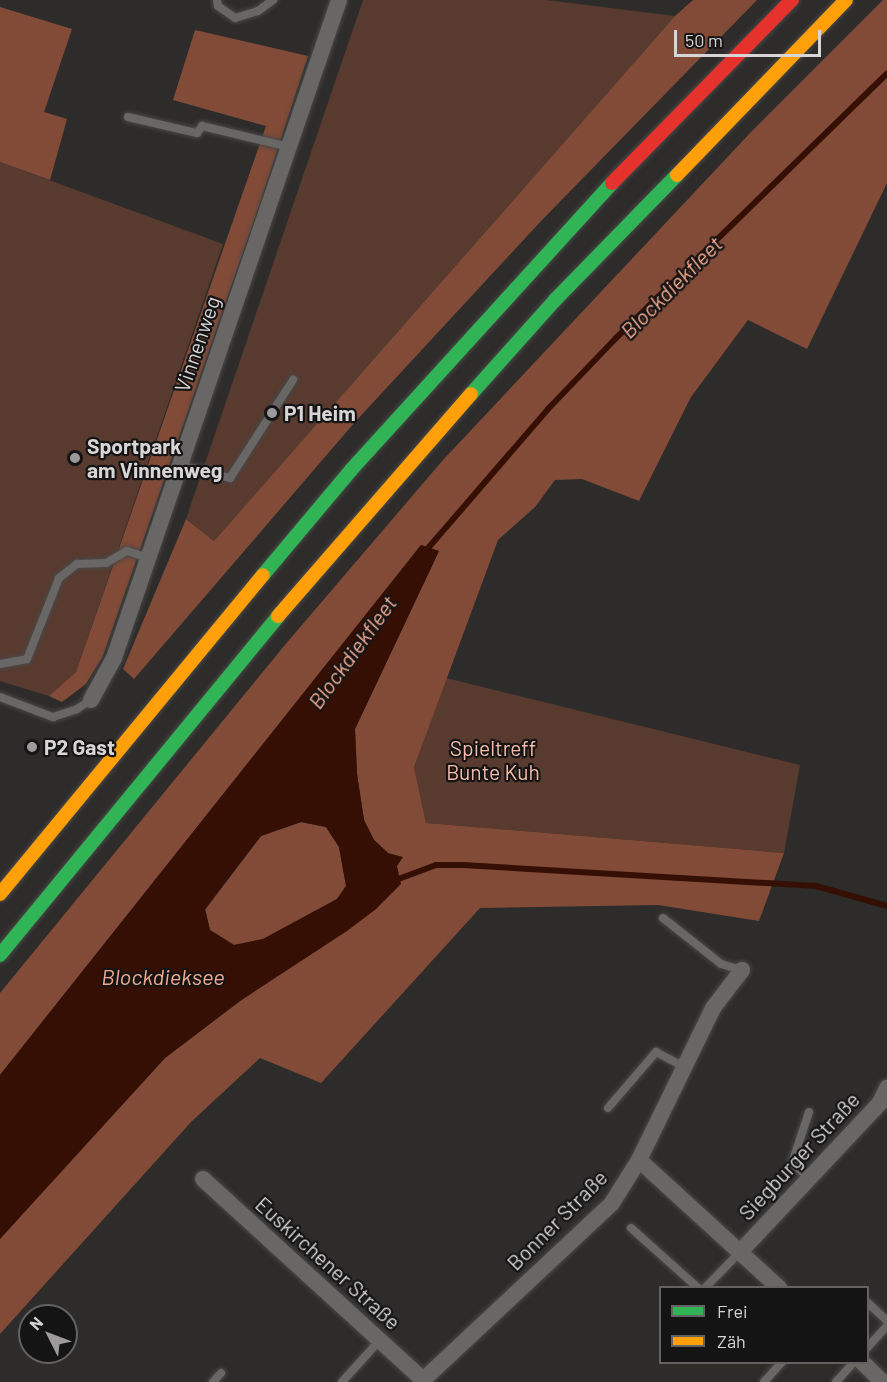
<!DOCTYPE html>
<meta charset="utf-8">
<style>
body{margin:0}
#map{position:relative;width:887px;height:1382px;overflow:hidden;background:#2d2c2b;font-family:Barlow,sans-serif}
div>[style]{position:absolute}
.green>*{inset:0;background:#593a2f}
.forest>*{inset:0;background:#824b38}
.water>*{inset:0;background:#360f04}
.stream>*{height:6px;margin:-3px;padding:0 3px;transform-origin:3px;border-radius:3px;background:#360f04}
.roads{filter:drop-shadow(0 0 2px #484746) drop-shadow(0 0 2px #484746)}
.lane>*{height:8px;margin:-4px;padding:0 4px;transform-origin:4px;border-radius:4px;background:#686766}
.street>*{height:16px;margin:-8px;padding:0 8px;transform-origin:8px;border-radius:8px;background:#686766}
.fast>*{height:14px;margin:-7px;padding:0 7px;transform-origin:7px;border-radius:7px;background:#30b455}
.slow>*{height:14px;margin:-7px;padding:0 7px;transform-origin:7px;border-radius:7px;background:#ff9f0a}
.jam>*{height:14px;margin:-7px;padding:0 7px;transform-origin:7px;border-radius:7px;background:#e5322d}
.dots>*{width:16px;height:16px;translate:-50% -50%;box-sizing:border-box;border:3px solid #151414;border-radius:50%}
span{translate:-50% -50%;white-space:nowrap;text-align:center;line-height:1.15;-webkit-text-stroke:4.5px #151414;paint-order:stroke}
.street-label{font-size:21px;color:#d7d5d5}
.poi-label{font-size:21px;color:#d7d5d5;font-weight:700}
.left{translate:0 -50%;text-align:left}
.park-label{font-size:21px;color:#f6bca8}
.water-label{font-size:22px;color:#f5a98f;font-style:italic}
.legend{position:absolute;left:659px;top:1286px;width:210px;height:78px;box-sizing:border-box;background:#151414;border:2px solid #636161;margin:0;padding:8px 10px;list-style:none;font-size:18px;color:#d7d5d5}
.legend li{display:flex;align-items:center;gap:12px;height:30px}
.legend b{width:30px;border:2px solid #636161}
.north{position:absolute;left:18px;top:1304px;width:60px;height:60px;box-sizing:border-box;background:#151414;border:2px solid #636161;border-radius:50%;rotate:312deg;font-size:16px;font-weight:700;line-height:24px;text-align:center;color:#d7d5d5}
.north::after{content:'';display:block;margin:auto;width:21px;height:27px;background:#9c9a9a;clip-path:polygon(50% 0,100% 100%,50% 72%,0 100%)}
.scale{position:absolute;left:674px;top:30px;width:147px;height:27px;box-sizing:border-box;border:3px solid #d7d5d5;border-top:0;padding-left:8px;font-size:18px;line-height:21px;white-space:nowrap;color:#d7d5d5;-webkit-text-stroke:4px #151414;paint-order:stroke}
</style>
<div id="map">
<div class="green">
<div style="clip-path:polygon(363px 0,546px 0,675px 16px,214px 541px,186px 519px)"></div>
<div style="clip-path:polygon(0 162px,223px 244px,76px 672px,49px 696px,0 681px)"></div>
<div style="clip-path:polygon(446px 678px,800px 765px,784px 853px,426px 823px,414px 767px)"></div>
</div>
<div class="forest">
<div style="clip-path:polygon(693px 0,757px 0,542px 220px,355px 422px,134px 679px,123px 669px,186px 519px,214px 541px,675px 16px)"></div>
<div style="clip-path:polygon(883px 0,887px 0,887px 183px,807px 349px,748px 320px,691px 397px,639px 501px,582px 479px,555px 480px,535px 507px,498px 540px,414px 767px,426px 823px,784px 853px,759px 921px,658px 905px,480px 908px,321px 1083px,260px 1058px,191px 1122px,0 1334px,0 1239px,24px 1212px,165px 1058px,240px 1001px,376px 909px,388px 853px,374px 840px,364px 820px,357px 774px,355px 729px,439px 551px,421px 545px,0 1075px,0 993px,284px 646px,443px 460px,752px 131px)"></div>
<div style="clip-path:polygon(0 7px,72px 29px,44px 112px,67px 119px,50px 180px,0 162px)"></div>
<div style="clip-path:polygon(195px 30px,308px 56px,257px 212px,103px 656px,86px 684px,62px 702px,49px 696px,76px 672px,266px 126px,173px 100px)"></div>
<div style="clip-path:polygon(301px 822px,326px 827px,339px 847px,346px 886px,337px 899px,263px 939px,234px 945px,210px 930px,205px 910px,261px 836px)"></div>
</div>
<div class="water">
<div style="clip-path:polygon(evenodd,421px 545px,439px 551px,355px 729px,357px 774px,364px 820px,374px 840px,388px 853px,403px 857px,397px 866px,401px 884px,376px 909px,347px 931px,240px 1001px,165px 1058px,0 1239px,0 1075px,421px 545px,301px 822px,326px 827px,339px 847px,346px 886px,337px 899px,263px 939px,234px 945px,210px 930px,205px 909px,261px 836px,301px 822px)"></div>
</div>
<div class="stream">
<div style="left:423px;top:554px;width:191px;rotate:-49.2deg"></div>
<div style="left:548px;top:409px;width:98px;rotate:-46.2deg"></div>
<div style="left:616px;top:338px;width:378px;rotate:-44.3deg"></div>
<div style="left:393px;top:881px;width:46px;rotate:-20.4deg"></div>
<div style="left:436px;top:865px;width:27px"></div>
<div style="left:463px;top:865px;width:354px;rotate:3.4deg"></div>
<div style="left:816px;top:886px;width:74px;rotate:15.7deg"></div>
</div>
<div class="roads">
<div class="lane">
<div style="left:217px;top:0;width:6px;rotate:81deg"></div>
<div style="left:218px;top:6px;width:21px;rotate:35deg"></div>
<div style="left:235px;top:18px;width:24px;rotate:-17deg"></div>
<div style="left:258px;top:11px;width:19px;rotate:-36deg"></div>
<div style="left:128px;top:117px;width:71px;rotate:13.1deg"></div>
<div style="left:197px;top:133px;width:9px;rotate:-54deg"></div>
<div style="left:202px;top:126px;width:89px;rotate:13.6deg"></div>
<div style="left:180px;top:465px;width:52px;rotate:14.6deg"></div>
<div style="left:230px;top:478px;width:117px;rotate:-57.3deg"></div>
<div style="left:0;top:664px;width:27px;rotate:-10deg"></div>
<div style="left:27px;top:659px;width:87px;rotate:-68.4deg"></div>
<div style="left:59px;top:578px;width:23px;rotate:-38deg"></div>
<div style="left:77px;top:564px;width:29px;rotate:-2deg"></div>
<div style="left:106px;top:563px;width:24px;rotate:-30deg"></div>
<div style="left:127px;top:551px;width:23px;rotate:18deg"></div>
<div style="left:0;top:697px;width:57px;rotate:20.7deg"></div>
<div style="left:53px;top:717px;width:25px;rotate:-18deg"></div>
<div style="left:77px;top:709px;width:17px;rotate:-33deg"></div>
<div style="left:663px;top:918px;width:74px;rotate:38.4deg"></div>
<div style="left:721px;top:964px;width:22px;rotate:16deg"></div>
<div style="left:608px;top:1108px;width:74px;rotate:-49.4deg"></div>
<div style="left:656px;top:1052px;width:32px;rotate:28deg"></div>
<div style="left:809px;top:1112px;width:54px;rotate:108.4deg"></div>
<div style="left:792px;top:1163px;width:23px;rotate:41deg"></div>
<div style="left:631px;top:1228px;width:90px;rotate:41.8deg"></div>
<div style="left:705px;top:1288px;width:50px;rotate:-45.8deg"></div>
<div style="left:868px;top:1303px;width:26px;rotate:43deg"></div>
<div style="left:868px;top:1347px;width:28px;rotate:-48deg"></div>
<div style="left:213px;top:1382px;width:12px;rotate:-48deg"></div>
<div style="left:342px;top:1382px;width:57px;rotate:-47.9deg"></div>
<div style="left:764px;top:1382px;width:27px;rotate:-48deg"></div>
<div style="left:836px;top:1382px;width:27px;rotate:-48deg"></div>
</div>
<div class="street">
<div style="left:91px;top:700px;width:48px;rotate:-61.3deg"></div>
<div style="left:114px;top:658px;width:695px;rotate:-71.12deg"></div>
<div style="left:639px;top:1160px;width:190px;rotate:42.4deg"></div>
<div style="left:203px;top:1179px;width:298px;rotate:42.4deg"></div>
<div style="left:740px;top:1252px;width:204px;rotate:-46.8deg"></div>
<div style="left:880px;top:1103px;width:17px;rotate:-65deg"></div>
<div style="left:862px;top:1362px;width:29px;rotate:44deg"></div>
<div style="left:421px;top:1382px;width:262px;rotate:-43.1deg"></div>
<div style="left:612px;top:1203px;width:51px;rotate:-57.9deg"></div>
<div style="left:639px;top:1160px;width:169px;rotate:-64deg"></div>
<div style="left:713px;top:1008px;width:48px;rotate:-52.7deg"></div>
</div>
<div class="fast">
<div style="left:471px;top:394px;width:126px;rotate:-48.2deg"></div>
<div style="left:555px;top:300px;width:175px;rotate:-45.7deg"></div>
<div style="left:263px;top:575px;width:137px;rotate:-50deg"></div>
<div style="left:351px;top:470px;width:388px;rotate:-47.7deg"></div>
<div style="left:0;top:955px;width:438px;rotate:-50.6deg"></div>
</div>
<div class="slow">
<div style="left:677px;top:175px;width:243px;rotate:-46deg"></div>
<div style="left:278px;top:616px;width:294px;rotate:-49deg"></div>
<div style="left:0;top:894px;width:413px;rotate:-50.5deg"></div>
</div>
<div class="jam">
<div style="left:612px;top:183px;width:257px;rotate:-45.5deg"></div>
</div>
</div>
<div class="dots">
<div style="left:272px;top:413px;background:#9c9a9a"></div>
<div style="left:75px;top:458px;background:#9c9a9a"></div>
<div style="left:32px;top:747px;background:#9c9a9a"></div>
</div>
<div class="street-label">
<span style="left:197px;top:344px;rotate:-71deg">Vinnenweg</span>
<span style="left:799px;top:1156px;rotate:-47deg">Siegburger Straße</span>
<span style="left:557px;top:1220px;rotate:-45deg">Bonner Straße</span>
<span style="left:328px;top:1263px;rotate:42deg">Euskirchener Straße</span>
</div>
<div class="poi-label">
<span class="left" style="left:284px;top:413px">P1 Heim</span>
<span class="left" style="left:87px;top:458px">Sportpark<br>am Vinnenweg</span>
<span class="left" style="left:44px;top:747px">P2 Gast</span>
</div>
<div class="park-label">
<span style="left:493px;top:760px">Spieltreff<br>Bunte Kuh</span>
</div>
<div class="water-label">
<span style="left:671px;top:287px;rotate:-45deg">Blockdiekfleet</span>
<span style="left:352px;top:652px;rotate:-54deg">Blockdiekfleet</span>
<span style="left:163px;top:977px">Blockdieksee</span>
</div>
<ul class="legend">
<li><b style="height:8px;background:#30b455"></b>Frei</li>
<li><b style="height:8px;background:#ff9f0a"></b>Zäh</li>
</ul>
<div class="north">N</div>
<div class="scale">50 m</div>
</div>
